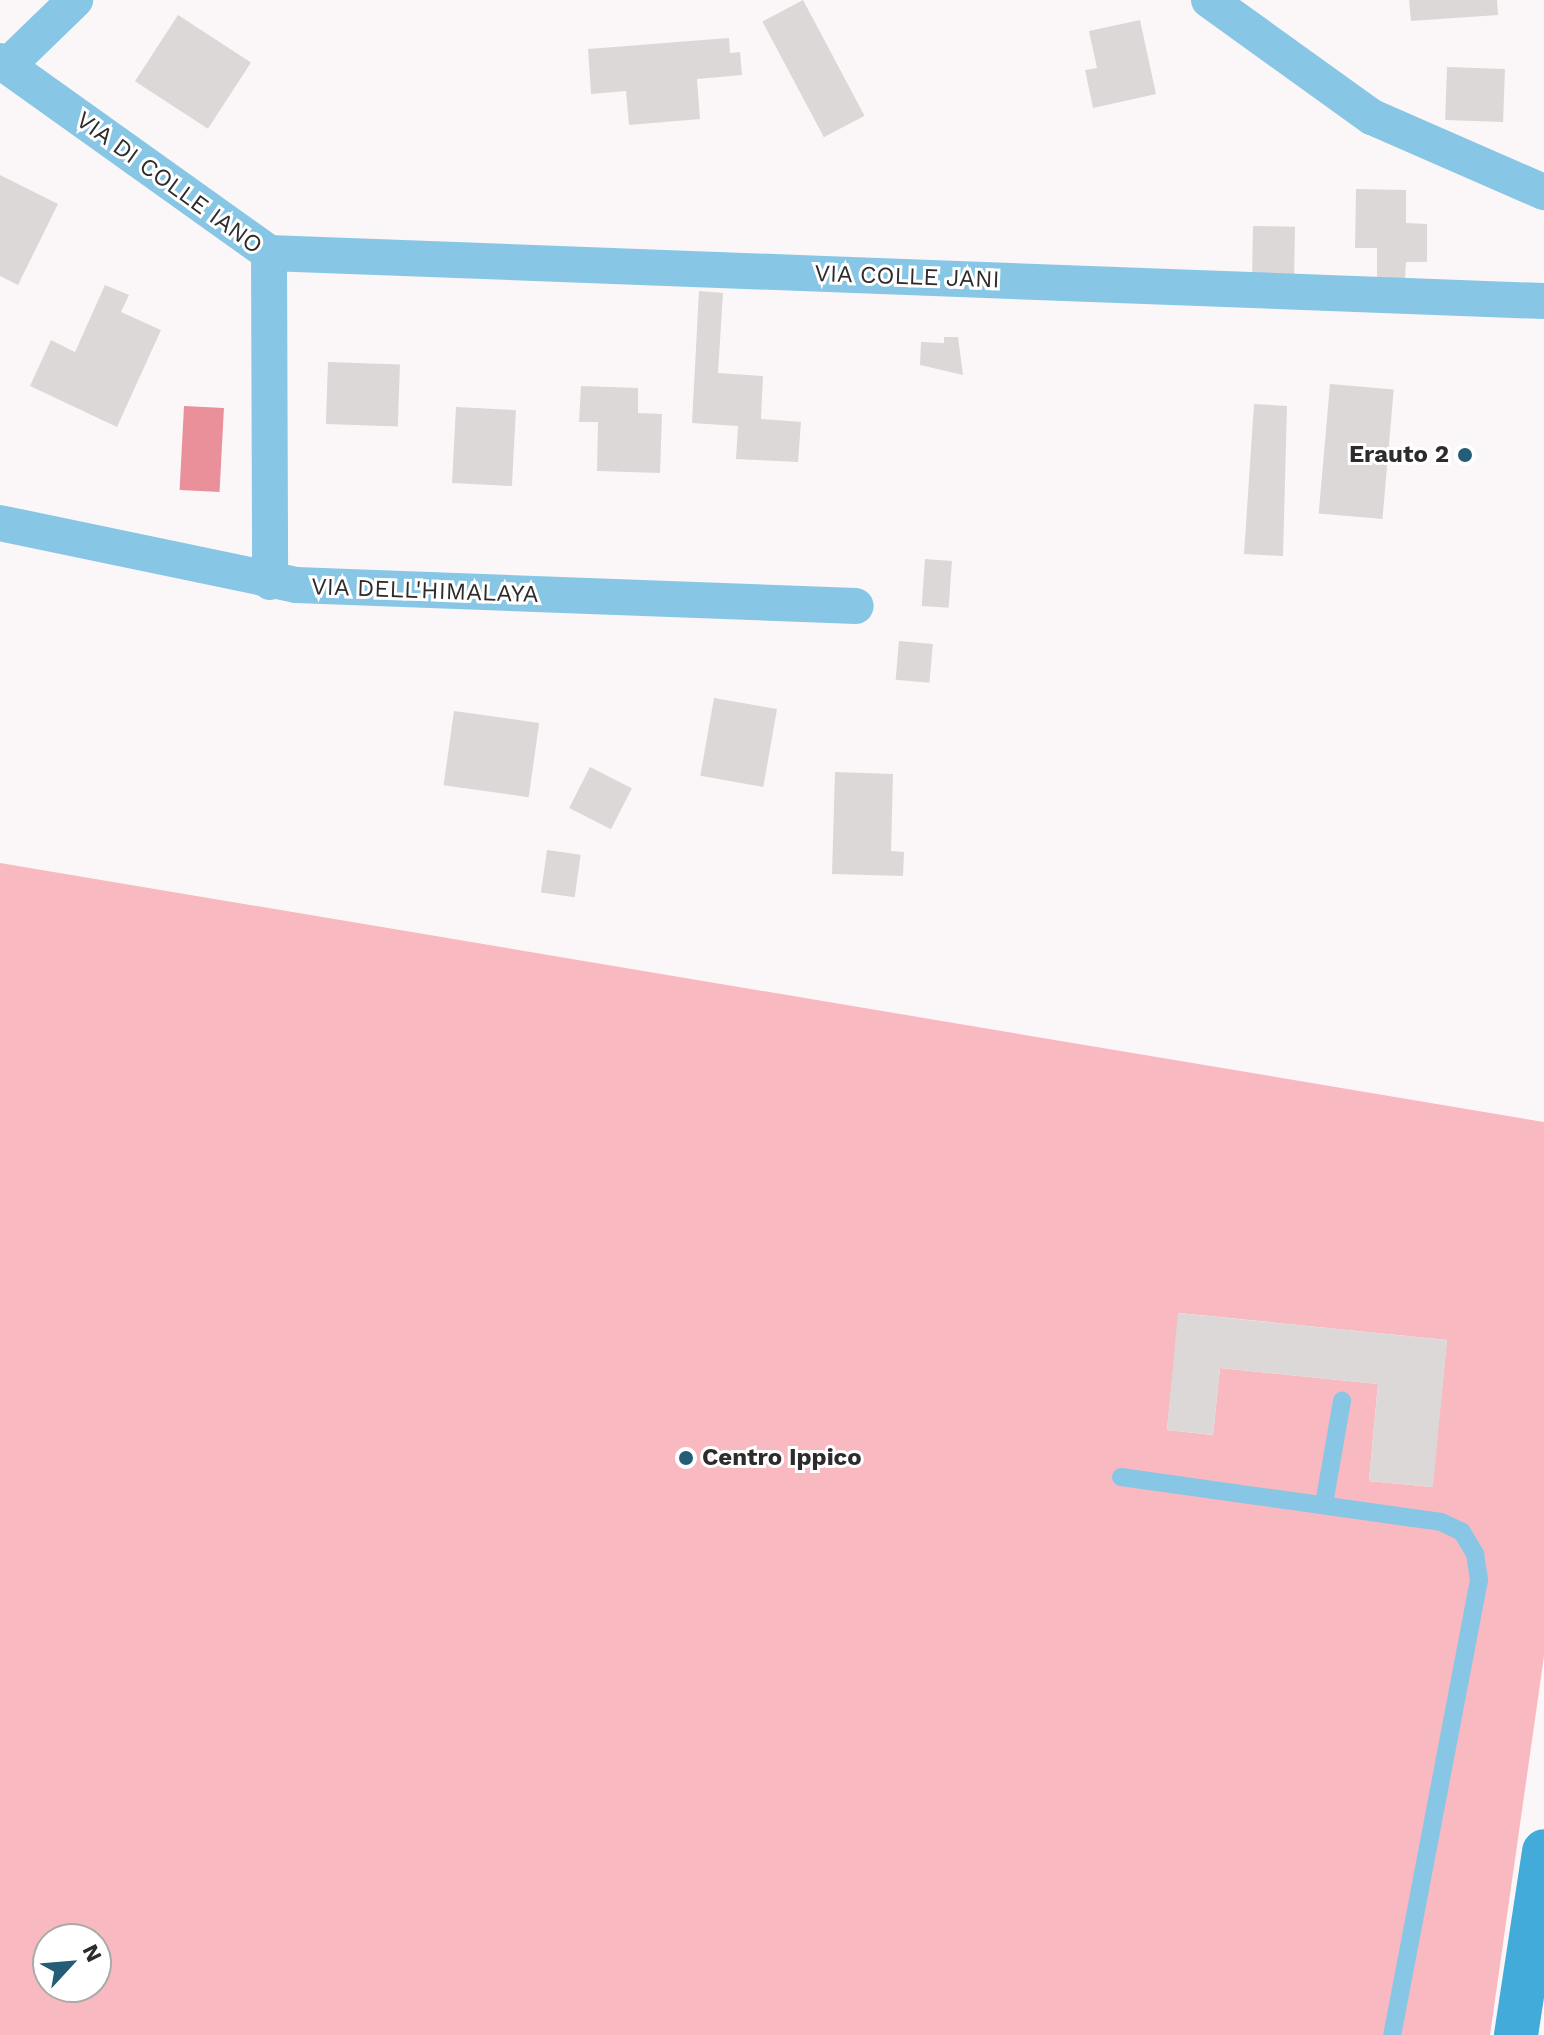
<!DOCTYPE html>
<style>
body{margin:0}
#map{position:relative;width:1544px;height:2035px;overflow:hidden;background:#fbf7f8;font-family:"Work Sans",sans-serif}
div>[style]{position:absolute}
.green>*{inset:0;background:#f8bac0}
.water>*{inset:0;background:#ea909a;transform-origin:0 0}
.building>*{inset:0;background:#dcd8d8;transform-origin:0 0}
.service>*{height:18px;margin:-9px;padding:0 9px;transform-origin:9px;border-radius:9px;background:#88c6e5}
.minor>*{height:36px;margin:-18px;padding:0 18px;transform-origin:18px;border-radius:18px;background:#88c6e5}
.secondary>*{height:44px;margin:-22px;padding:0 22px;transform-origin:22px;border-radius:22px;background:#43abd9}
.dots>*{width:22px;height:22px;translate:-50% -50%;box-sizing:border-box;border:4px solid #fff;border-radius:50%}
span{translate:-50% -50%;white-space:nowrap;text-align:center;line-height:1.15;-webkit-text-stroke:6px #fff;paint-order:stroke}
.street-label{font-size:24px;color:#2d2b2c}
.poi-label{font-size:24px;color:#2d2b2c;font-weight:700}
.right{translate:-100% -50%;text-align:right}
.left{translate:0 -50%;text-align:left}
.north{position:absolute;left:32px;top:1923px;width:80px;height:80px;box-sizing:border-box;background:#fff;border:2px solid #abaaab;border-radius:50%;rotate:64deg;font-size:22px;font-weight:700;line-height:32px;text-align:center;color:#2d2b2c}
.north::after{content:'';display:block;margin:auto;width:28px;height:36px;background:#245d77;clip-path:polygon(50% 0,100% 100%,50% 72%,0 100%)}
</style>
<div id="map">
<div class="green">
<div style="clip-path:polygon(evenodd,0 863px,1544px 1122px,1544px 1656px,1490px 2035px,0 2035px,0 863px,1179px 1313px,1447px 1340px,1432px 1487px,1369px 1481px,1378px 1384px,1220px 1368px,1213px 1435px,1167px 1430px,1179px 1313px,0 863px,48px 1939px,96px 1939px,96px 1987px,48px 1987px,48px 1939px)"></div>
</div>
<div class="water">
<div style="left:184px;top:406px;width:40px;height:84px;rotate:3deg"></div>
</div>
<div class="building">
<div style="left:803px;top:0;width:131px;height:46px;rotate:62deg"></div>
<div style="clip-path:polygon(1409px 0,1497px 0,1498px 15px,1411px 21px)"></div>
<div style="left:178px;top:15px;width:87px;height:79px;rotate:33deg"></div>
<div style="clip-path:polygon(1140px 20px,1156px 94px,1093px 108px,1085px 70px,1097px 68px,1089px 31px)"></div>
<div style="clip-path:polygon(729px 38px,730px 53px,740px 52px,742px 75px,697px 79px,700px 119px,629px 125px,626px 91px,591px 94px,588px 49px)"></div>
<div style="left:1447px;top:67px;width:58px;height:53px;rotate:2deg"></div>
<div style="clip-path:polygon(0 175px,58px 204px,18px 285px,0 276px)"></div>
<div style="clip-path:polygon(1356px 189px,1406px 190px,1406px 223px,1427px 224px,1427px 262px,1406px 262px,1405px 280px,1377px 279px,1377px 248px,1355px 248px)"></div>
<div style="left:1253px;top:226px;width:42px;height:49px;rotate:1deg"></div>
<div style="clip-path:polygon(105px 285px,129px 295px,121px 312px,161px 330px,117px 427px,30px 386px,51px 340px,75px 352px)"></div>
<div style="clip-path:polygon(699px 291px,723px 293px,718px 373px,763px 376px,761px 419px,801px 422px,798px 462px,736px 459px,738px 426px,692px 423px)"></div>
<div style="clip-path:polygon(944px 337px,958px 337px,963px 375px,920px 365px,921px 342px,944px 343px)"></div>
<div style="left:328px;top:362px;width:72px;height:62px;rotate:2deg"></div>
<div style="left:1330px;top:384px;width:64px;height:130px;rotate:5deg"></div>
<div style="clip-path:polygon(581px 386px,638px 388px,638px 413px,662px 414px,660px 473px,597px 471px,598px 422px,579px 422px)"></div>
<div style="clip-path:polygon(1254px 404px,1287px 406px,1283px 556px,1244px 554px)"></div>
<div style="left:456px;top:407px;width:60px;height:76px;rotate:3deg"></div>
<div style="left:925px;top:559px;width:27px;height:47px;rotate:4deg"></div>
<div style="left:899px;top:641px;width:34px;height:39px;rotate:5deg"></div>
<div style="left:714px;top:698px;width:64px;height:79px;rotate:10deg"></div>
<div style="left:454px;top:711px;width:86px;height:75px;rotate:8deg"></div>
<div style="left:590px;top:767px;width:47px;height:46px;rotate:27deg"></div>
<div style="clip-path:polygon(835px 772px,893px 774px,891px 851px,904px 852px,903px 876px,832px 874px)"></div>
<div style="left:547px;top:850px;width:34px;height:43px;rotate:8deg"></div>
<div style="clip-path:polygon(1178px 1313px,1447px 1340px,1433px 1487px,1369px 1481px,1378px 1384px,1220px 1368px,1213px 1435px,1167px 1430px)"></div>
</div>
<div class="service">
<div style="left:1121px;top:1477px;width:323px;rotate:8deg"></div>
<div style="left:1441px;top:1522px;width:23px;rotate:25deg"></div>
<div style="left:1462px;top:1532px;width:26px;rotate:59deg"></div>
<div style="left:1475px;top:1554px;width:26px;rotate:81deg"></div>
<div style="left:1479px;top:1580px;width:463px;rotate:100.8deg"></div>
<div style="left:1324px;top:1504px;width:105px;rotate:-80.1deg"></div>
</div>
<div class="minor">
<div style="left:1209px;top:0;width:201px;rotate:35.7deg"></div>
<div style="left:1372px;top:117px;width:188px;rotate:23.6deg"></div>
<div style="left:0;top:61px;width:330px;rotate:35.5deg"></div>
<div style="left:269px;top:253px;width:329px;rotate:89.8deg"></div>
<div style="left:7px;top:66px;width:95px;rotate:-44.1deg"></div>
<div style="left:269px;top:253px;width:1276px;rotate:2.16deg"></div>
<div style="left:0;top:523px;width:302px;rotate:11.8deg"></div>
<div style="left:296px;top:585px;width:560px;rotate:2.15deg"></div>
</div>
<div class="secondary">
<div style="left:1516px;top:2035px;width:186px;rotate:-81.3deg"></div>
</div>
<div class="dots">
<div style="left:1465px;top:455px;background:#245d77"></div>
<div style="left:686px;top:1458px;background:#245d77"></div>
</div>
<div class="street-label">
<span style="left:169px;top:183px;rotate:36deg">VIA DI COLLE IANO</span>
<span style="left:907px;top:277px;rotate:2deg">VIA COLLE JANI</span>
<span style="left:425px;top:591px;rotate:2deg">VIA DELL'HIMALAYA</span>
</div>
<div class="poi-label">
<span class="right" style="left:1449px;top:455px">Erauto 2</span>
<span class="left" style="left:702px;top:1458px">Centro Ippico</span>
</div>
<div class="north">N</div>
</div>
